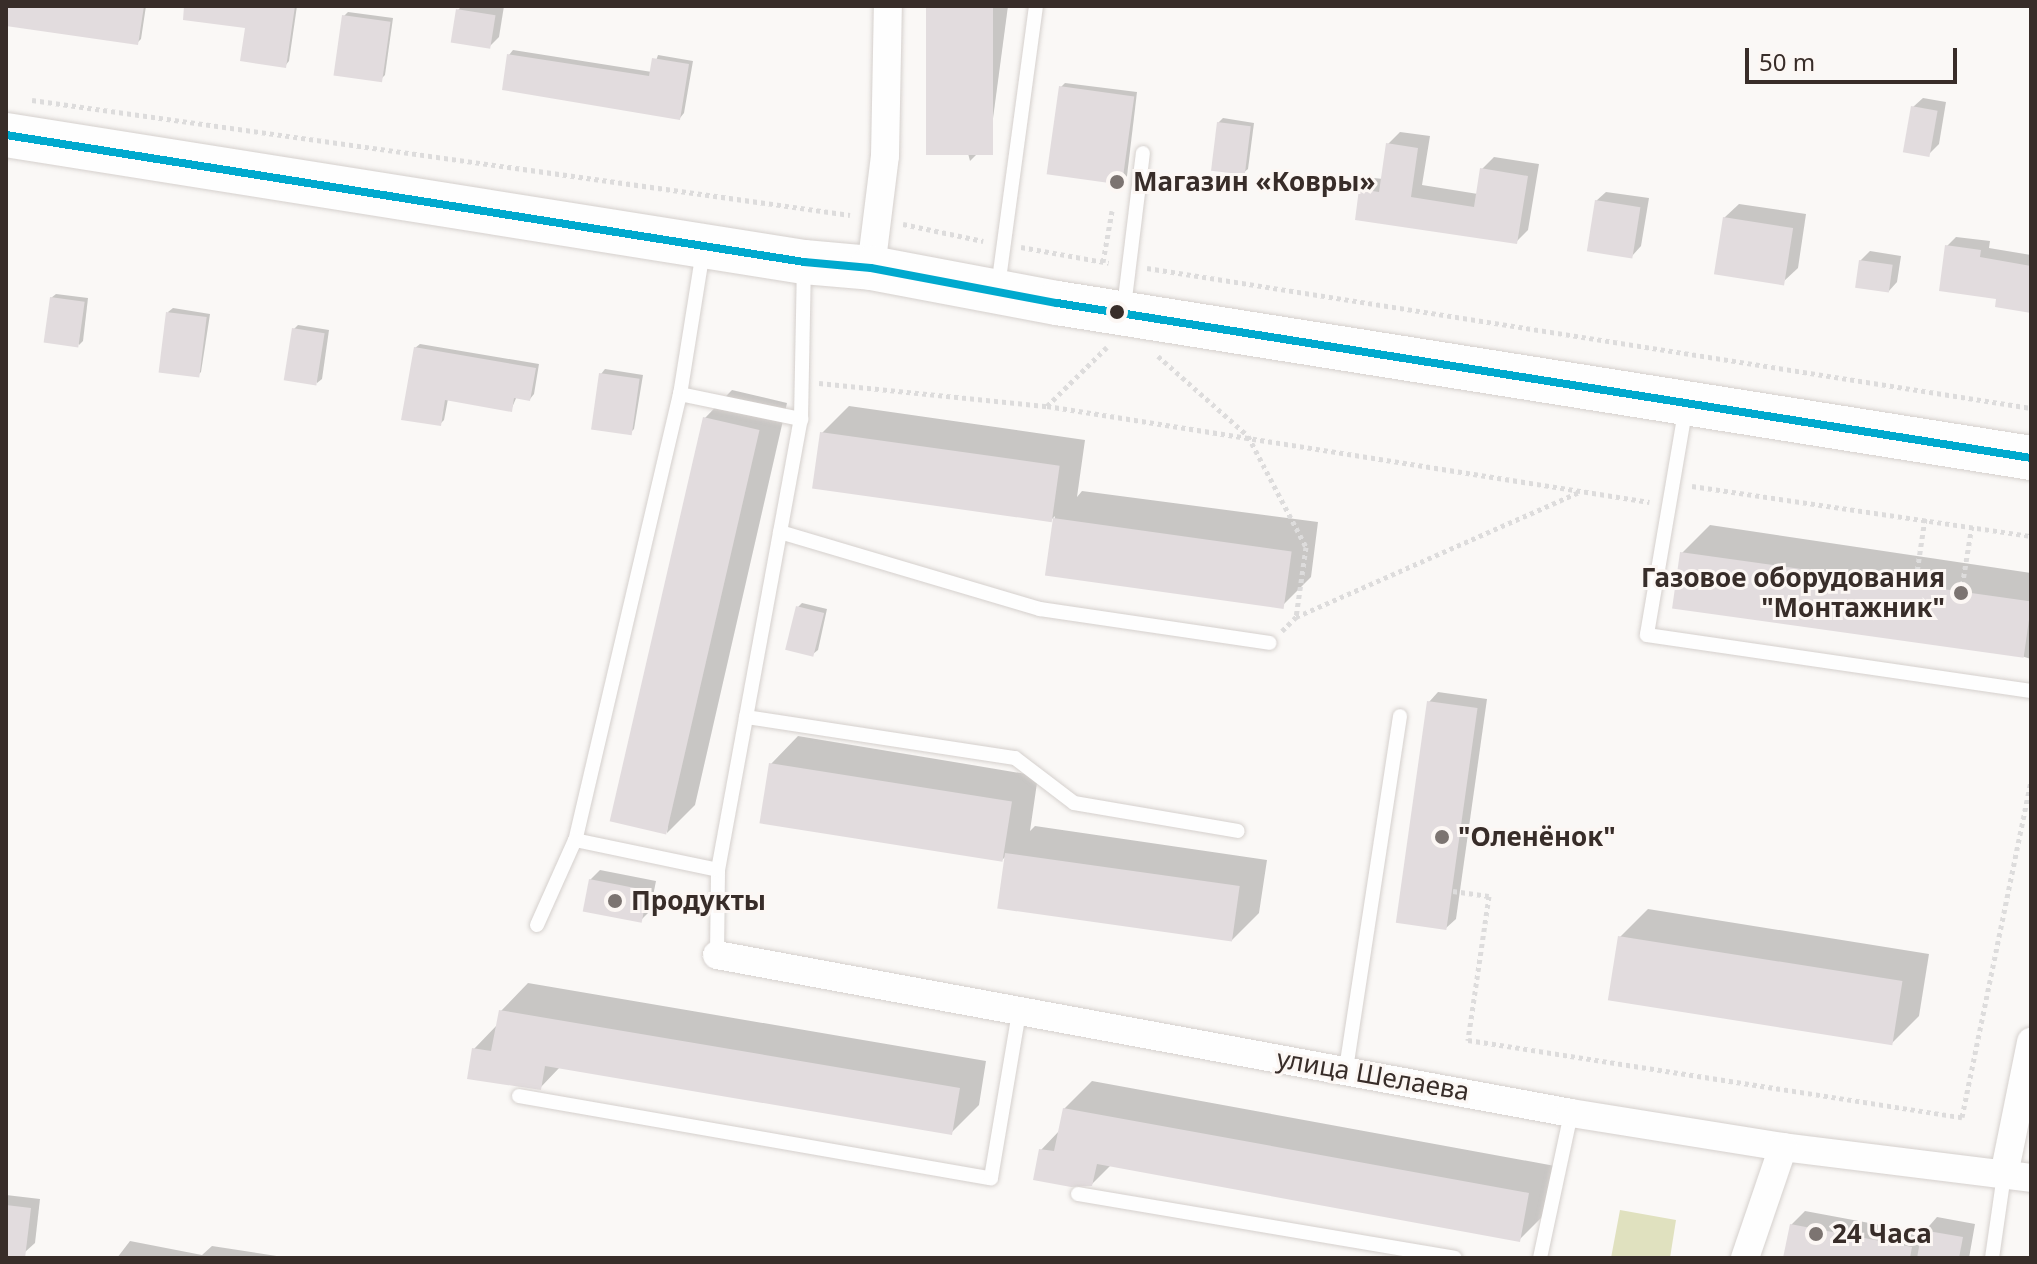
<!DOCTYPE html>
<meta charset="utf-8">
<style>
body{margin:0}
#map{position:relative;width:2037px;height:1264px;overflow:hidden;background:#faf8f6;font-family:"Noto Sans",sans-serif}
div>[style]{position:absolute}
.green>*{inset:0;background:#e0e1bf}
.shadow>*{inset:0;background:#0003}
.building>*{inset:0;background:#e2dcde;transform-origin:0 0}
.path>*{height:5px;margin-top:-2.5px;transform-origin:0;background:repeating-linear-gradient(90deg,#dddcdc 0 4px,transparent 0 8px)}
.roads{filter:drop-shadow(0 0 2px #d5d0cd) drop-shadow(0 0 2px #d5d0cd)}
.service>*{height:14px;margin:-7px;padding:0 7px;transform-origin:7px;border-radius:7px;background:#fefefe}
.minor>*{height:28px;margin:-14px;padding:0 14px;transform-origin:14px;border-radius:14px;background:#fefefe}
.primary>*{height:44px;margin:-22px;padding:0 22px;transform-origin:22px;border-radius:22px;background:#fefefe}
.bus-1>*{height:8px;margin:-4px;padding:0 4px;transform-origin:4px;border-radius:4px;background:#00a9ce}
.dots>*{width:22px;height:22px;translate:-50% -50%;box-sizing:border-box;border:4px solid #fcf7f4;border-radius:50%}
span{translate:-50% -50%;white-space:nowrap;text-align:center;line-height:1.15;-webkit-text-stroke:6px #fcf7f4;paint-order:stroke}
.poi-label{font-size:26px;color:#382d29;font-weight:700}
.left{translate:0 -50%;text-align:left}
.right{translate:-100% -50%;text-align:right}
.street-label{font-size:26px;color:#382d29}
.frame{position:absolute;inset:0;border:8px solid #382d29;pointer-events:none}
.scale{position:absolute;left:1745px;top:48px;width:212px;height:36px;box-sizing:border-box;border:4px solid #382d29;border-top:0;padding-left:10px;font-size:24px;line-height:28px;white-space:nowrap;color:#382d29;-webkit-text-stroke:6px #fcf7f4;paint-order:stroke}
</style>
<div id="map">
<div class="green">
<div style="clip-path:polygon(1620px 1210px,1676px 1220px,1670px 1258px,1611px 1258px)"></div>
</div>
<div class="shadow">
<div style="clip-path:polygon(6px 6px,146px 6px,141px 39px,137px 43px,6px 24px)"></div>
<div style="clip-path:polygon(226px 6px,297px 6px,289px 61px,285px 66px)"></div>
<div style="clip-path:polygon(462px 6px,504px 6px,499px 37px,489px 47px,458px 10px)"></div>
<div style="clip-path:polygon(929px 6px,1008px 6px,990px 141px,970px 161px)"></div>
<div style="clip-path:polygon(348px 12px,393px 18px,385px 75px,380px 80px,344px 16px)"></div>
<div style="clip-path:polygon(513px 50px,652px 72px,658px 55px,693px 61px,684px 113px,680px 118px,509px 55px)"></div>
<div style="clip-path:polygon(1065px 83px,1137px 92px,1127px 176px,1123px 181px,1061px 87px)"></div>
<div style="clip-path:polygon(1923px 98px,1946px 102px,1939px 144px,1929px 154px,1913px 107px)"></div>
<div style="clip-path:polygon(1223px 118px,1254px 123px,1248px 169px,1243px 173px,1218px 123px)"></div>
<div style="clip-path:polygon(1400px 132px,1430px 136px,1422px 185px,1478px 194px,1482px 169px,1494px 157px,1539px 164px,1528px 230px,1516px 242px,1361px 190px,1374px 178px,1383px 179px,1388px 144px)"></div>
<div style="clip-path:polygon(1606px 192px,1649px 198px,1641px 246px,1632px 256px,1596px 201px)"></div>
<div style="clip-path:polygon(1739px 204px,1806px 214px,1798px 268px,1783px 282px,1724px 218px)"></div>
<div style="clip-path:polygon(1956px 237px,1990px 241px,1989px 248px,2031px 255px,2031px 311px,1999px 297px,1947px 246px)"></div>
<div style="clip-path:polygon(1870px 251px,1901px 256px,1897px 282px,1888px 292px,1860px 261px)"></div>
<div style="clip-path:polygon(56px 294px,88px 298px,83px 341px,79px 345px,51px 298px)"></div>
<div style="clip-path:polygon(173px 308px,210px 314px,201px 372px,197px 376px,168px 312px)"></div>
<div style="clip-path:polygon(298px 325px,329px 330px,322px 379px,317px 383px,294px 329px)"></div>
<div style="clip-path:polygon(420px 344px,539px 364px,534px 394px,530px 399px,517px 396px,511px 410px,448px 399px,444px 420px,440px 424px,415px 348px)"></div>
<div style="clip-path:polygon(605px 369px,643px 375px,634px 429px,630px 433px,601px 374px)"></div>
<div style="clip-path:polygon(732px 390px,787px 403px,695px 805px,667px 833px,705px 418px)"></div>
<div style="clip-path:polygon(849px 406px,1085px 440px,1077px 497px,1082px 491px,1318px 522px,1311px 577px,1284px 604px,1047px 573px,1055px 516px,1050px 521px,822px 433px)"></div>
<div style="clip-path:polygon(1710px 525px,2031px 573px,2031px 659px,1682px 553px)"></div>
<div style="clip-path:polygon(802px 603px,827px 609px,818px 650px,813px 654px,798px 607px)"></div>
<div style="clip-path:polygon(1438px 692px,1487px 699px,1456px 919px,1446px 928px,1429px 702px)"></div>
<div style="clip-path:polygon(798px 736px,1038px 776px,1030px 831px,1035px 826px,1267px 860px,1259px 913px,1232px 940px,1007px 855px,1002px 860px,771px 764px)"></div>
<div style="clip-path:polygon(600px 870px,656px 881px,650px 911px,641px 920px,590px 880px)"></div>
<div style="clip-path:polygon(1648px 909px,1929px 954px,1919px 1016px,1891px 1044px,1620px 937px)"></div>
<div style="clip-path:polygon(528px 983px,986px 1061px,979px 1105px,951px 1133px,560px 1067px,540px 1088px,474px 1049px,498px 1024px,501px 1011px)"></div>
<div style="clip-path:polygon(1092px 1081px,1555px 1166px,1547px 1212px,1520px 1239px,1112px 1164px,1092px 1184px,1041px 1150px,1060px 1130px,1064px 1109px)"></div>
<div style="clip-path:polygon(6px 1195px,40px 1199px,35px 1243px,25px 1252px,6px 1250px)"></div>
<div style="clip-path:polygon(1805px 1211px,1923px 1233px,1937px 1217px,1975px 1224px,1969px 1258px,1785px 1258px,1791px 1225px)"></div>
<div style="clip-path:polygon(130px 1241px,202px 1255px,212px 1246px,283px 1257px,117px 1258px)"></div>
</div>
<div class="building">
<div style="clip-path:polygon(6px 6px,144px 6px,138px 45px,6px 26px)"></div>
<div style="clip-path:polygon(184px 6px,295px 6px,286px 68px,240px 61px,245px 28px,183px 20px)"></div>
<div style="left:926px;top:6px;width:67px;height:149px"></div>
<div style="left:456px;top:9px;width:40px;height:34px;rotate:9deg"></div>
<div style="left:342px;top:15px;width:49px;height:61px;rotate:8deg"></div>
<div style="clip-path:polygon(507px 54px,649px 76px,652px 58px,689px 64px,680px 120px,502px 90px)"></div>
<div style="left:1059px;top:86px;width:76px;height:89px;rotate:8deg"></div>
<div style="left:1911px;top:106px;width:27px;height:47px;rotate:10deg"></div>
<div style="left:1217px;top:122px;width:34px;height:49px;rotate:7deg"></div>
<div style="clip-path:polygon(1386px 143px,1418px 148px,1411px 197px,1474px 207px,1480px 168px,1528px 176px,1517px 244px,1355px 220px,1359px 189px,1379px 192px)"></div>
<div style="left:1595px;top:200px;width:46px;height:52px;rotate:9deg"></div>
<div style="left:1723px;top:217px;width:71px;height:58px;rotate:9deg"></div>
<div style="clip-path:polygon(1945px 245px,1981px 250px,1980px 257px,2031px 266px,2031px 313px,1995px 307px,1996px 299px,1939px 291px)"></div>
<div style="left:1859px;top:260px;width:34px;height:28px;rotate:8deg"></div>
<div style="left:50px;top:297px;width:35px;height:46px;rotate:8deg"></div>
<div style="left:166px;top:312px;width:41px;height:61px;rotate:7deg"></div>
<div style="left:292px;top:328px;width:33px;height:53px;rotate:9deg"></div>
<div style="clip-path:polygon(414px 347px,536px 368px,530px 401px,514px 398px,512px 412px,445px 400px,441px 426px,401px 420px)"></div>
<div style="left:599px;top:373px;width:41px;height:57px;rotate:8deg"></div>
<div style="left:703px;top:417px;width:58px;height:415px;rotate:13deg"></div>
<div style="left:820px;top:432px;width:242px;height:57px;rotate:8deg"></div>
<div style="left:1053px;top:518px;width:241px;height:58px;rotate:8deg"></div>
<div style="left:1680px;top:552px;width:355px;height:57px;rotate:8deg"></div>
<div style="left:796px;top:606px;width:29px;height:45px;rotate:14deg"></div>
<div style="left:1427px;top:701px;width:51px;height:224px;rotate:8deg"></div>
<div style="left:769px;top:763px;width:246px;height:61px;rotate:9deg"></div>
<div style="left:1005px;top:853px;width:237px;height:56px;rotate:8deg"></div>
<div style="left:589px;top:879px;width:60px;height:33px;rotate:11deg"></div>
<div style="left:1618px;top:936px;width:288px;height:65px;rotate:9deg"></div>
<div style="clip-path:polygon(499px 1010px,960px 1088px,952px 1135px,545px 1066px,541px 1090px,467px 1079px,472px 1048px,491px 1051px)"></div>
<div style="clip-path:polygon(1063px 1108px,1529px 1193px,1520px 1242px,1097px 1164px,1092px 1186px,1071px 1187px,1033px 1180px,1039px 1149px,1054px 1151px)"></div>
<div style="clip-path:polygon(6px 1205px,31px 1208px,25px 1258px,6px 1258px)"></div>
<div style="clip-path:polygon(1790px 1224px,1912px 1247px,1910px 1258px,1783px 1258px)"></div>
<div style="clip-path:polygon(1922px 1230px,1963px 1237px,1959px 1258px,1917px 1258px)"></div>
</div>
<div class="path">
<div style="left:32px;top:100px;width:826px;rotate:8deg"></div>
<div style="left:903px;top:224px;width:82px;rotate:12deg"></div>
<div style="left:1021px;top:247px;width:89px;rotate:10.3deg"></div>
<div style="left:1103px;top:262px;width:52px;rotate:-80deg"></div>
<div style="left:1147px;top:268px;width:895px;rotate:9deg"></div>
<div style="left:1158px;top:356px;width:120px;rotate:41.6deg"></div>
<div style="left:1248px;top:436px;width:125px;rotate:62.4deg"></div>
<div style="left:1306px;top:547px;width:71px;rotate:98.1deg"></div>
<div style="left:819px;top:383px;width:229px;rotate:5.8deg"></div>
<div style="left:1047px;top:406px;width:610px;rotate:9.06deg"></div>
<div style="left:1047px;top:406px;width:84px;rotate:-44.5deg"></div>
<div style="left:1692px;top:486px;width:343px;rotate:8.4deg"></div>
<div style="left:1915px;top:586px;width:69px;rotate:-81.6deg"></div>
<div style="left:1961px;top:593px;width:69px;rotate:-80.8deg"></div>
<div style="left:1282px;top:631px;width:20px;rotate:-45deg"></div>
<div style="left:1296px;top:617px;width:309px;rotate:-23.8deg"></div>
<div style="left:1453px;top:891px;width:36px;rotate:8deg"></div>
<div style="left:1489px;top:896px;width:146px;rotate:98.3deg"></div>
<div style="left:1468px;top:1040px;width:500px;rotate:8.9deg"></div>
<div style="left:1962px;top:1117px;width:342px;rotate:-78.4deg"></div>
</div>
<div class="roads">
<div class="service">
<div style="left:703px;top:251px;width:145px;rotate:99.1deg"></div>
<div style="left:680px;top:394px;width:458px;rotate:103.2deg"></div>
<div style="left:575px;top:840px;width:146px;rotate:11.8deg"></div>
<div style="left:998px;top:287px;width:284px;rotate:-82.3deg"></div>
<div style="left:1124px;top:307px;width:155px;rotate:-83deg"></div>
<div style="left:680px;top:394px;width:124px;rotate:11.7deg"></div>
<div style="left:1686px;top:406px;width:232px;rotate:99.7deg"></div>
<div style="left:1647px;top:635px;width:388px;rotate:8.3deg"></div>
<div style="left:780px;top:532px;width:271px;rotate:16.5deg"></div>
<div style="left:1040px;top:609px;width:232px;rotate:8.4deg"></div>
<div style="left:746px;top:717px;width:272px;rotate:8.7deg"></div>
<div style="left:1015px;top:758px;width:74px;rotate:37.3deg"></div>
<div style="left:1074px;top:803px;width:166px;rotate:9.7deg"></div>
<div style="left:537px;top:925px;width:93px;rotate:-65.9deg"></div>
<div style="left:717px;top:955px;width:85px;rotate:-89.3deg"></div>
<div style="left:718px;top:870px;width:459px;rotate:-79.6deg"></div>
<div style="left:801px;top:419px;width:152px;rotate:-88.9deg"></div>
<div style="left:1346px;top:1069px;width:357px;rotate:-81.3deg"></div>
<div style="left:519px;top:1096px;width:479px;rotate:9.9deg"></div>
<div style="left:991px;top:1178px;width:167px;rotate:-80.4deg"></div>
<div style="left:1078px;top:1194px;width:382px;rotate:9.6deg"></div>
<div style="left:1540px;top:1258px;width:148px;rotate:-77.9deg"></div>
<div style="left:1992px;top:1258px;width:84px;rotate:-81.8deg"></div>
</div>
<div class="minor">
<div style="left:871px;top:268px;width:113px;rotate:-82.9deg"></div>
<div style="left:885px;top:156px;width:150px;rotate:-88.9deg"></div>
<div style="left:717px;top:955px;width:868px;rotate:10.48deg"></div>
<div style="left:1571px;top:1113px;width:215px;rotate:9.1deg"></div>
<div style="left:1783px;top:1147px;width:250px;rotate:7.1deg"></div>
<div style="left:2004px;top:1175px;width:136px;rotate:-78.5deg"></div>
<div style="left:1745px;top:1258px;width:117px;rotate:-71.1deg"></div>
</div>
<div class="primary">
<div style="left:6px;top:135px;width:808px;rotate:9.04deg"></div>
<div style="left:804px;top:262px;width:67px;rotate:5.1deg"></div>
<div style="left:871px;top:268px;width:189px;rotate:10.7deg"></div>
<div style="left:1057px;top:303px;width:986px;rotate:9.04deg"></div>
</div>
</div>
<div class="bus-1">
<div style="left:6px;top:135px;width:808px;rotate:9.04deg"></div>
<div style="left:804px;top:262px;width:67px;rotate:5.1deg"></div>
<div style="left:871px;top:268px;width:189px;rotate:10.7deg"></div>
<div style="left:1057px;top:303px;width:986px;rotate:9.04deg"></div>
</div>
<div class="dots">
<div style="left:1117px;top:182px;background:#7c7471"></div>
<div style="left:1117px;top:312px;background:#382d29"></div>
<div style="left:1961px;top:593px;background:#7c7471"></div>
<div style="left:1442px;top:837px;background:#7c7471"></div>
<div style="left:615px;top:901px;background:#7c7471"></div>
<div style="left:1816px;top:1234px;background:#7c7471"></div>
</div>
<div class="poi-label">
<span class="left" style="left:1133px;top:182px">Магазин «Ковры»</span>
<span class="right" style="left:1945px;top:593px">Газовое оборудования<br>"Монтажник"</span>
<span class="left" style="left:1458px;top:837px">"Оленёнок"</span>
<span class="left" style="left:631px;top:901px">Продукты</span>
<span class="left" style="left:1832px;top:1234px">24 Часа</span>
</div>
<div class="street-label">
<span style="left:1373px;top:1075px;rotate:10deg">улица Шелаева</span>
</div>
<div class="frame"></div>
<div class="scale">50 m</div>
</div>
